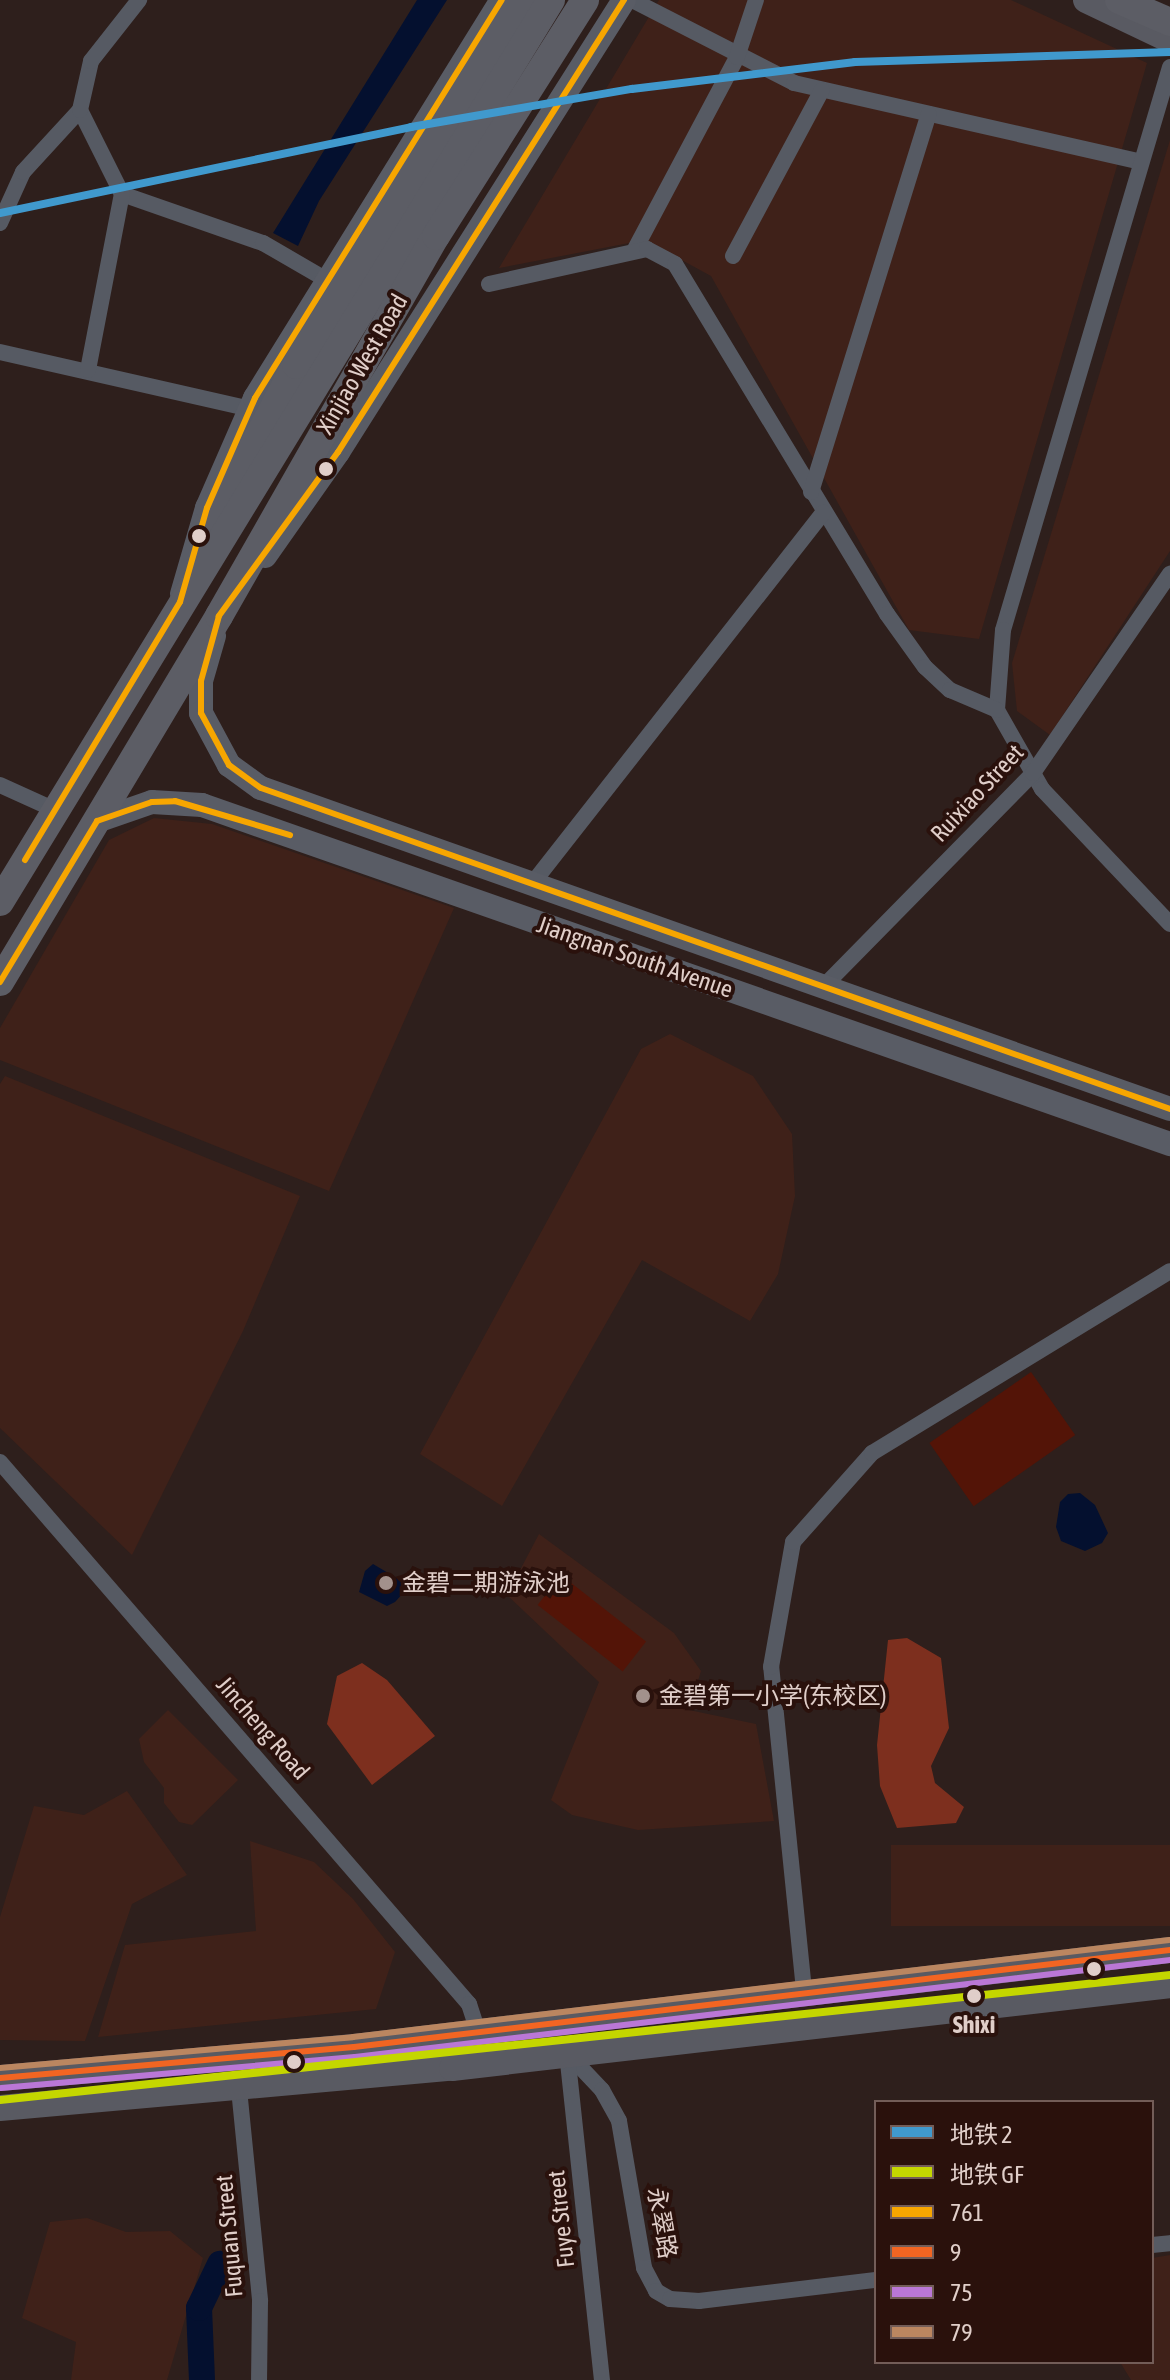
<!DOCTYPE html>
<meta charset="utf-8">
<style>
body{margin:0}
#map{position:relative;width:1170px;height:2380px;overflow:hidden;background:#2e1f1c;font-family:"Asap Condensed","Noto Sans SC",sans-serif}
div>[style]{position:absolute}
.built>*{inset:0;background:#3f2119;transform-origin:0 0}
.green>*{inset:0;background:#531407;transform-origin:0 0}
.forest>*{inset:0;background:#7d2f1e}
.water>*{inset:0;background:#04102f}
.river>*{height:26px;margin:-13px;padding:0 13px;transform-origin:13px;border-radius:13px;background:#04102f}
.minor>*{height:16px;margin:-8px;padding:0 8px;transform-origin:8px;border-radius:8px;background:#565a63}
.secondary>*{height:24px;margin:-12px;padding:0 12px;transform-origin:12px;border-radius:12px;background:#595c65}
.primary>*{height:26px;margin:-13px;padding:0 13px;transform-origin:13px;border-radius:13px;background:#595a62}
.trunk>*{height:28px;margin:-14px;padding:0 14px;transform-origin:14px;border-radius:14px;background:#5c5d65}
.bus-1>*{height:6px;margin:-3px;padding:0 3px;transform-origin:3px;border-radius:3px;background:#f7a600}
.bus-2>*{height:6px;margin:-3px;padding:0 3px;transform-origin:3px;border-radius:3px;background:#f26522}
.bus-3>*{height:6px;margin:-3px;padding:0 3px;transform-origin:3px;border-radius:3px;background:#ba77d6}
.bus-4>*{height:6px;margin:-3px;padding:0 3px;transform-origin:3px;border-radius:3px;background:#bb8660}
.metro-1>*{height:8px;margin:-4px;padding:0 4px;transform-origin:4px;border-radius:4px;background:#4099cd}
.metro-2>*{height:8px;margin:-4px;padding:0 4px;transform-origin:4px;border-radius:4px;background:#c4d600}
.dots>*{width:22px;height:22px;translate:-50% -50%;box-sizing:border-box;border:4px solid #2a110c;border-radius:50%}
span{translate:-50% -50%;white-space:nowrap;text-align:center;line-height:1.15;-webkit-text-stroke:8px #2a110c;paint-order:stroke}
.street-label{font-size:24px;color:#e0cec9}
.poi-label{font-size:24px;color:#e0cec9}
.left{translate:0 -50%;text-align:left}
.stop-label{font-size:24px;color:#e0cec9;font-weight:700}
.legend{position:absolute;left:874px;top:2100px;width:280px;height:264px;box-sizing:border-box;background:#2a110c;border:2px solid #735d58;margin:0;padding:10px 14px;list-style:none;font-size:24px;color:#e0cec9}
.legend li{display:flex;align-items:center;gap:16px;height:40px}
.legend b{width:40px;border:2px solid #735d58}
</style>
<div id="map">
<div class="built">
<div style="clip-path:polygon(659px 0,1011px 0,1147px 63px,979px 639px,909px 630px,711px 276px,645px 240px,499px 268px)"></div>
<div style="clip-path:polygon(1170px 140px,1170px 551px,1050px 735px,1017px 711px,1012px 663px)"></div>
<div style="clip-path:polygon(154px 818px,212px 824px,454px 908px,329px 1191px,0 1060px,0 1028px,109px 840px)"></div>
<div style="clip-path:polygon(670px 1034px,753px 1076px,792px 1134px,795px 1196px,778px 1274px,750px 1321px,642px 1260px,502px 1506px,420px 1454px,641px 1049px)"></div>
<div style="clip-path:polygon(5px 1076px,300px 1196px,243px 1331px,132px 1555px,0 1428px,0 1084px)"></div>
<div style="clip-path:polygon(539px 1534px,674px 1633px,701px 1671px,689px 1710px,756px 1724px,774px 1821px,638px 1830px,572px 1815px,551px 1800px,599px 1682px,507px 1595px)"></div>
<div style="clip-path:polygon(168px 1710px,238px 1780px,192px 1825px,179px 1822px,164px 1803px,164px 1788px,144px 1762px,139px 1739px)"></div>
<div style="clip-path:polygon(127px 1791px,187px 1875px,132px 1904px,85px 2041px,0 2040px,0 1917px,34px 1806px,84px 1815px)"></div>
<div style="clip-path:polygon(250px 1841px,314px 1862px,353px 1899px,395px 1952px,376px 2009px,98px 2037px,125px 1945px,256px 1931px)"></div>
<div style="left:1170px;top:1845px;width:81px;height:279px;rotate:90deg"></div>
<div style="clip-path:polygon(87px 2218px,126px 2232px,170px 2231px,203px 2258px,167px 2380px,71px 2380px,76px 2342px,22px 2318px,50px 2222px)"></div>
<div style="clip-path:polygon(1170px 2255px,1170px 2380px,1131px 2380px,1120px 2362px,1152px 2362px,1152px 2258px)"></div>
</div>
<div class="green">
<div style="left:1031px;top:1372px;width:77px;height:124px;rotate:55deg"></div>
<div style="left:561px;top:1575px;width:108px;height:38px;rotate:38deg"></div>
</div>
<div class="forest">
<div style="clip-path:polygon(907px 1638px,941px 1658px,949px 1728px,931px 1766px,935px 1783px,964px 1807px,956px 1823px,897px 1828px,880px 1786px,877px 1745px,888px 1640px)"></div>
<div style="clip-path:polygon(362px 1663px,387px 1680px,435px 1736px,372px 1785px,327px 1724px,337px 1676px)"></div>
</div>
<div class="water">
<div style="clip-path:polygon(417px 0,447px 0,319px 201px,298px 246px,273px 233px)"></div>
<div style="clip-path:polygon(1080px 1493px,1095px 1505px,1108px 1533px,1102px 1543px,1085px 1551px,1061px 1541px,1056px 1527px,1060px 1502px,1068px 1494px)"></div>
<div style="clip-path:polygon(373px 1564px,400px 1580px,405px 1591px,395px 1602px,387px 1606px,359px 1592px,365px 1571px)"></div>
</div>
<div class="river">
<div style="left:202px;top:2380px;width:72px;rotate:-92.4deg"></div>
<div style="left:199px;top:2308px;width:49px;rotate:-64.5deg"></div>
</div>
<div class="minor">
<div style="left:632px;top:0;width:182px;rotate:27.1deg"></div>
<div style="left:794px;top:83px;width:356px;rotate:12.8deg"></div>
<div style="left:1170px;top:67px;width:587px;rotate:106.52deg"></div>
<div style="left:1003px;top:630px;width:80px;rotate:94.3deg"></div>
<div style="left:997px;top:710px;width:91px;rotate:60.3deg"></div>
<div style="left:1042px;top:789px;width:186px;rotate:46.5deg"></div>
<div style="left:80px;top:110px;width:94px;rotate:63.4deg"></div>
<div style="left:122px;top:194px;width:149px;rotate:19.2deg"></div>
<div style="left:263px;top:243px;width:72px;rotate:30.1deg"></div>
<div style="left:0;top:223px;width:56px;rotate:-65.7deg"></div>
<div style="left:23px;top:172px;width:84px;rotate:-47.4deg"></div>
<div style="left:80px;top:110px;width:50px;rotate:-77.3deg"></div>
<div style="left:91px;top:61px;width:78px;rotate:-51.8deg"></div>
<div style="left:634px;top:251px;width:220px;rotate:-62deg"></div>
<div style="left:737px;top:57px;width:60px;rotate:-71.6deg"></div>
<div style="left:733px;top:256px;width:188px;rotate:-61.8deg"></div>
<div style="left:489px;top:284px;width:162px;rotate:-12.5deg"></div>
<div style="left:647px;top:249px;width:32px;rotate:28deg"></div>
<div style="left:675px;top:264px;width:409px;rotate:58.8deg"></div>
<div style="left:887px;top:614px;width:65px;rotate:54.4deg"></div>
<div style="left:925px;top:667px;width:34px;rotate:43deg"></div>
<div style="left:950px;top:690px;width:51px;rotate:23.1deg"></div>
<div style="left:0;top:352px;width:256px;rotate:12.8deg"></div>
<div style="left:88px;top:370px;width:179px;rotate:-79.1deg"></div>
<div style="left:811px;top:492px;width:396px;rotate:-72.7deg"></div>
<div style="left:0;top:785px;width:60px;rotate:24.4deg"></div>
<div style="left:532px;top:884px;width:472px;rotate:-51.9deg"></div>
<div style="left:823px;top:987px;width:300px;rotate:-45.5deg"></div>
<div style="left:1033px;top:773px;width:242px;rotate:-55.5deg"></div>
<div style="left:0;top:1462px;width:717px;rotate:49.13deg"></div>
<div style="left:469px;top:2004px;width:29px;rotate:72deg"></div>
<div style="left:804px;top:1990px;width:325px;rotate:-95.8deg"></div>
<div style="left:771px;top:1667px;width:127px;rotate:-80deg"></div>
<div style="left:793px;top:1542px;width:119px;rotate:-48.4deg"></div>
<div style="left:872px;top:1453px;width:349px;rotate:-31.4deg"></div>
<div style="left:567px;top:2053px;width:51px;rotate:46.6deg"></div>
<div style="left:602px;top:2090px;width:35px;rotate:61deg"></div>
<div style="left:619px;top:2121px;width:149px;rotate:80.3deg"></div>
<div style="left:644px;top:2268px;width:26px;rotate:62deg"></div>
<div style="left:656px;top:2291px;width:16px;rotate:30deg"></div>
<div style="left:670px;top:2299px;width:29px;rotate:4deg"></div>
<div style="left:699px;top:2301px;width:178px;rotate:-6.8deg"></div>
<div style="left:567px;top:2053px;width:329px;rotate:83.9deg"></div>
<div style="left:239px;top:2089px;width:213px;rotate:84.3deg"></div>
<div style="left:260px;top:2301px;width:79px;rotate:90.7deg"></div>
<div style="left:1152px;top:2245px;width:18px;rotate:-6deg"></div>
</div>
<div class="secondary">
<div style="left:265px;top:556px;width:127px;rotate:-54.9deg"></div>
<div style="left:338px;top:452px;width:535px;rotate:-57.68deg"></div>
<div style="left:182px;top:594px;width:90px;rotate:-73.8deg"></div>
<div style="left:207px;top:508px;width:120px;rotate:-66.4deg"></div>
<div style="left:255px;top:398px;width:468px;rotate:-58.2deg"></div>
<div style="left:214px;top:636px;width:47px;rotate:106.1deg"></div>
<div style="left:201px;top:681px;width:32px;rotate:90deg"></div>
<div style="left:201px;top:713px;width:59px;rotate:61.7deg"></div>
<div style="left:229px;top:765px;width:39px;rotate:36deg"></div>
<div style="left:261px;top:788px;width:964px;rotate:19.45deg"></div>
<div style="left:97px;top:821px;width:58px;rotate:-19.1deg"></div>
<div style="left:152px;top:802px;width:50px;rotate:3.4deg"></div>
<div style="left:202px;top:805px;width:1026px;rotate:19.3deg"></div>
</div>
<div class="primary">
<div style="left:1086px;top:0;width:93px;rotate:25.5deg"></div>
<div style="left:0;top:2078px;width:355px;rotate:-5deg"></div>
<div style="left:354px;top:2047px;width:822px;rotate:-6.78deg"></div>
<div style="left:0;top:2108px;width:454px;rotate:-5.1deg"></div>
<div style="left:452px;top:2068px;width:723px;rotate:-6.59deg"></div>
</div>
<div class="trunk">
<div style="left:1119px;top:0;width:56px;rotate:23.3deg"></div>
<div style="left:216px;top:517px;width:172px;rotate:-62.2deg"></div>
<div style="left:296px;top:365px;width:429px;rotate:-58.3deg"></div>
<div style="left:0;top:902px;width:1057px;rotate:-58.58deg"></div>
<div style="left:0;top:982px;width:427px;rotate:-59.1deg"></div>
<div style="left:219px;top:616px;width:438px;rotate:-60.3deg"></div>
<div style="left:436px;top:236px;width:279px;rotate:-57.7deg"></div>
</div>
<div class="bus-1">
<div style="left:624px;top:0;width:535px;rotate:122.32deg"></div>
<div style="left:338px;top:452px;width:203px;rotate:126deg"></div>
<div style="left:219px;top:616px;width:67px;rotate:105.5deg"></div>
<div style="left:201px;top:681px;width:32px;rotate:90deg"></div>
<div style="left:201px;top:713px;width:59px;rotate:61.7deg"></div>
<div style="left:229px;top:765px;width:39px;rotate:36deg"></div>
<div style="left:261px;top:788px;width:964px;rotate:19.45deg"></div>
<div style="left:25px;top:860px;width:301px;rotate:-59deg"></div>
<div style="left:180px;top:602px;width:98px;rotate:-74deg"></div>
<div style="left:207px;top:508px;width:120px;rotate:-66.4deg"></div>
<div style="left:255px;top:398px;width:468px;rotate:-58.2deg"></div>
<div style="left:0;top:982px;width:188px;rotate:-58.9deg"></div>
<div style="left:97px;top:821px;width:58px;rotate:-19.1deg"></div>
<div style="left:152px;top:802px;width:23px;rotate:-2deg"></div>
<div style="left:175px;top:801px;width:120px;rotate:16.5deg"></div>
</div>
<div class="bus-2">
<div style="left:0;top:2078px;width:355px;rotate:-5deg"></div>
<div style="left:354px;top:2047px;width:822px;rotate:-6.78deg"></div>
</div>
<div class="bus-3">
<div style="left:1px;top:2088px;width:355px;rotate:-5deg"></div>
<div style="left:355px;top:2057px;width:821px;rotate:-6.79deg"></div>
</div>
<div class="bus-4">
<div style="left:0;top:2068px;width:354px;rotate:-5deg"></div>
<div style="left:353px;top:2037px;width:822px;rotate:-6.78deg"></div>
</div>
<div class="metro-1">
<div style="left:0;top:213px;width:420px;rotate:-11.8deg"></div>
<div style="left:411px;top:127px;width:224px;rotate:-9.8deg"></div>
<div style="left:632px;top:89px;width:225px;rotate:-6.9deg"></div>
<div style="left:855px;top:62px;width:315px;rotate:-1.8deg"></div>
</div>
<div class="metro-2">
<div style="left:0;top:2100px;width:1177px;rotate:-6.1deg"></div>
</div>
<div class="dots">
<div style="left:326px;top:469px;background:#e0cec9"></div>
<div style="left:199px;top:536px;background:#e0cec9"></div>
<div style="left:386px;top:1583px;background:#a2918c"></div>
<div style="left:643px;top:1696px;background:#a2918c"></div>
<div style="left:1094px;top:1969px;background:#e0cec9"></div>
<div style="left:974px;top:1996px;background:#e0cec9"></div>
<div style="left:294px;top:2062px;background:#e0cec9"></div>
</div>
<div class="street-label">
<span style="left:362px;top:364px;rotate:-60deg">Xinjiao West Road</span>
<span style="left:977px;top:793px;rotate:-47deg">Ruixiao Street</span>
<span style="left:635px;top:957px;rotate:19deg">Jiangnan South Avenue</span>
<span style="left:263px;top:1728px;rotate:49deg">Jincheng Road</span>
<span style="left:561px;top:2219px;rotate:-96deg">Fuye Street</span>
<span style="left:662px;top:2223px;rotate:80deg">永翠路</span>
<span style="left:229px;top:2236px;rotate:-95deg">Fuquan Street</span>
</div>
<div class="poi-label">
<span class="left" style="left:402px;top:1583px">金碧二期游泳池</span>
<span class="left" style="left:659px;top:1696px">金碧第一小学(东校区)</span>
</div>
<div class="stop-label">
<span style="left:974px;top:2025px">Shixi</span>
</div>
<ul class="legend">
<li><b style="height:10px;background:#4099cd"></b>地铁 2</li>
<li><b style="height:10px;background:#c4d600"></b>地铁 GF</li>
<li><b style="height:10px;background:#f7a600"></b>761</li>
<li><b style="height:10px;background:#f26522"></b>9</li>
<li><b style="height:10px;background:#ba77d6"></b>75</li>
<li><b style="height:10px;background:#bb8660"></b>79</li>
</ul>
</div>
